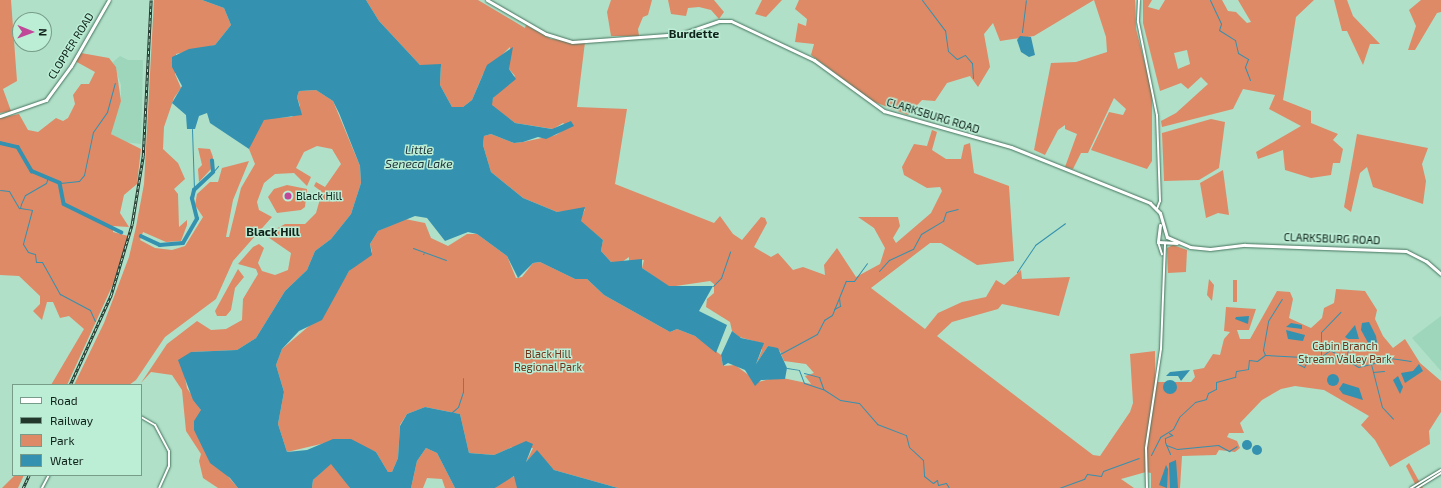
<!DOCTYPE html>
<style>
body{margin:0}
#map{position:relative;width:1441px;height:488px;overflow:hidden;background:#b0e0c8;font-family:"Exo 2",sans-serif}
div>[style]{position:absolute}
.built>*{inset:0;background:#9dd6ba}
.green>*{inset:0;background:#de8a67;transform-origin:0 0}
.water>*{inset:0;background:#3491af}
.round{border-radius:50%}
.stream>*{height:1px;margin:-0.5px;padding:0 0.5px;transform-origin:0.5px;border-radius:0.5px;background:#3491af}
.river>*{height:3.5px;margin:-1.75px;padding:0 1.75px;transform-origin:1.75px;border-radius:1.75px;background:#3491af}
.roads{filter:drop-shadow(0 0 1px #46745e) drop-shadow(0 0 1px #46745e)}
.minor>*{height:2px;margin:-1px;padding:0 1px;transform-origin:1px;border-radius:1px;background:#fff}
.major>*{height:3px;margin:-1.5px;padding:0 1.5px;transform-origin:1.5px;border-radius:1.5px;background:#fff}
.rail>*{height:2.5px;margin-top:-1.25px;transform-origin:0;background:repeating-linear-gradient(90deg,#bcedd5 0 3px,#22382d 0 6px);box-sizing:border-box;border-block:1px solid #22382d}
.dots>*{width:11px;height:11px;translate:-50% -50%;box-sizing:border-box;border:2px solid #bcedd5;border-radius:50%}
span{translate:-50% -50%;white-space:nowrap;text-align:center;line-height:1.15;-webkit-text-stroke:3px #bcedd5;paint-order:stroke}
.street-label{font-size:11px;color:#10231a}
.poi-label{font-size:11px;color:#10231a}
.left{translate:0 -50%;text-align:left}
.park-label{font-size:11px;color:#6d341a}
.neighbourhood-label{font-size:12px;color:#10231a;font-weight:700}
.water-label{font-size:12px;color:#1d3239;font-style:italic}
.legend{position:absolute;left:12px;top:384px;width:130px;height:92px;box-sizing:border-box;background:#bcedd5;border:1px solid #779c8a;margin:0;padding:5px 7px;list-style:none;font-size:12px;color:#10231a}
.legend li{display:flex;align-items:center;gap:8px;height:20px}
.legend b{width:20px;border:1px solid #779c8a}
.north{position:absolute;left:12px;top:12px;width:40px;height:40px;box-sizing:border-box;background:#bcedd5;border:1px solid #779c8a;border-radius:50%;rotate:91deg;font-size:11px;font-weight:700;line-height:16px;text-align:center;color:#10231a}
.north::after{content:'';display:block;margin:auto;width:14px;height:18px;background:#c14799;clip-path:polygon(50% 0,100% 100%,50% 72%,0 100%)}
</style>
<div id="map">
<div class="built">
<div style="clip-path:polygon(120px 56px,128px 60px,143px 60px,141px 144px,124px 142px,110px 133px,121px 101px,121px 85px,113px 62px)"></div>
<div style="clip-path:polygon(1441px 316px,1441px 371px,1412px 338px)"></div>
</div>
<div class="green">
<div style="clip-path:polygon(0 0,11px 0,17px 81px,3px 89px,11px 111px,0 113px)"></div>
<div style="clip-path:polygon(154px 0,202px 0,224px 8px,231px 25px,215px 45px,176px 54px,175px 74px,181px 88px,174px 98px,164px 127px,163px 149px,178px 163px,185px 179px,174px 189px,178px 194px,179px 227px,187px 220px,187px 225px,181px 241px,166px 242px,143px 232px,140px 240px,155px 248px,172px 250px,185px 246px,203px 217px,195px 205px,197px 194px,210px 182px,218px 182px,222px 168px,249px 161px,233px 200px,226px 237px,229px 237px,241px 188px,255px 164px,249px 149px,258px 125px,266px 118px,292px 117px,300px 106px,297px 97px,299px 91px,316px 90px,333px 101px,360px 166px,361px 183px,351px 214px,331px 239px,315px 251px,307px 270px,285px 291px,256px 338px,237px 350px,191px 352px,184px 372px,187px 388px,201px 410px,220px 467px,238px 488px,218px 488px,203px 478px,199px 461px,201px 454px,186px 431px,182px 390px,172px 375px,151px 372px,141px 383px,167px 344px,197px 321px,211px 330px,226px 329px,242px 320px,243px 299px,258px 274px,256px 269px,238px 264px,253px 247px,259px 244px,264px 248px,258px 263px,262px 271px,275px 275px,288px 270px,291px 253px,265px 235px,285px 224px,305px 224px,316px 213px,322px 192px,314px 186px,316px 182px,325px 187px,341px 164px,332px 149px,317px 146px,304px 152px,296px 168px,311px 177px,307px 186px,294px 173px,275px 174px,264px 183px,257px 202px,259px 210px,272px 217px,233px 261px,216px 299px,165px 337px,136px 380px,129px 385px,74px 385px,104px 323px,129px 257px,136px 227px,144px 184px)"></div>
<div style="clip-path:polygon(366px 0,478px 0,525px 28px,526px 25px,551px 39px,585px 42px,577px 107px,627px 109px,615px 184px,714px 223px,720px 216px,733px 234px,742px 240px,761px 217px,765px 218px,767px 223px,754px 247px,771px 257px,778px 253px,793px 270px,803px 267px,825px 275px,824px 265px,837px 248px,856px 277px,880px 264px,885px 248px,874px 228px,858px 217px,898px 217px,900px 226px,893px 238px,896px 243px,931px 213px,942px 191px,940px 187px,927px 188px,904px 175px,902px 167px,914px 144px,927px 146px,932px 130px,937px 132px,932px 150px,946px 159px,961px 159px,964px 145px,970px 143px,974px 173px,1009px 186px,1014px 261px,977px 265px,941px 243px,930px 243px,871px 288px,925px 329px,938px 313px,962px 302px,986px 297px,996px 280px,1004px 285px,1021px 270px,1022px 279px,1070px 277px,1059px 316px,1002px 304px,998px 309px,952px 322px,937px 336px,1093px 455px,1100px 456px,1130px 412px,1133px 403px,1130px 354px,1155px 351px,1155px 382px,1191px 382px,1195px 377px,1193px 370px,1204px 368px,1213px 354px,1220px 355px,1224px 339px,1230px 332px,1224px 331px,1226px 307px,1256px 309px,1249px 330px,1237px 330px,1240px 339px,1250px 339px,1277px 291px,1290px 292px,1293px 299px,1289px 318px,1311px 328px,1322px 318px,1324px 308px,1334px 303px,1336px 289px,1365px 291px,1377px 310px,1375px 319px,1383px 336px,1393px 348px,1405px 339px,1420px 363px,1441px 381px,1441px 412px,1429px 431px,1430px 444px,1390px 467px,1375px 440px,1361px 425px,1369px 416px,1324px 390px,1295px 386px,1281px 389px,1262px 400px,1240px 423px,1244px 433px,1229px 433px,1227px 437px,1237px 441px,1240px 448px,1235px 452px,1219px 450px,1216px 455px,1182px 456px,1180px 488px,1151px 488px,1151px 473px,1146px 472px,1121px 479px,1134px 488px,618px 488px,554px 470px,537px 451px,526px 462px,533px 448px,512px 447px,494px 455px,469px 453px,460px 414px,425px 407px,407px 414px,400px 425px,398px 458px,392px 472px,388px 472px,376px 452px,342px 439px,287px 452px,278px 424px,284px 392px,276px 365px,282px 349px,322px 315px,349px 271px,372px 252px,370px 244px,378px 231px,405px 219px,425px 223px,431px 238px,448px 246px,467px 234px,477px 234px,507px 256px,516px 278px,522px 277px,533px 263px,540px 262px,575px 279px,587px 279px,604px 295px,670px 332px,677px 329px,695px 336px,721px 355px,723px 366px,735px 365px,758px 382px,778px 377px,811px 384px,805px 376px,814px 373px,806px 364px,784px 361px,780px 351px,768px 346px,756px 364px,762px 350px,761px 343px,739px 337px,732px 331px,730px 322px,706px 307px,707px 299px,714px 293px,714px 284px,710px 281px,669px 287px,642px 268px,644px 260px,629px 261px,629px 257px,619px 264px,611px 262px,601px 251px,603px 240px,580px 221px,585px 209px,557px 212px,523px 198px,491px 172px,483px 145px,484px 136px,491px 134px,514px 143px,523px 142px,556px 135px,568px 127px,563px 123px,553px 129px,515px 123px,491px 105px,493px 98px,515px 76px,509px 69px,510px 47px,483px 74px,472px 100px,463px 107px,452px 107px,440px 85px,441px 67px,420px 65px,379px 21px)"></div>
<div style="clip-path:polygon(611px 0,652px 0,648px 15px,643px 17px,638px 29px,639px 36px,611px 36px,607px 12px)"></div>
<div style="clip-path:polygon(668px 0,714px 0,724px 12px,719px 19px,711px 10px,699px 7px,688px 8px,686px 16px,671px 14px)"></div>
<div style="clip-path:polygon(762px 0,782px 0,766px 17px,755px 14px)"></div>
<div style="clip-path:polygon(799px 0,1135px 0,1136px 29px,1152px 91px,1152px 161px,1147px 169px,1091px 150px,1109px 112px,1123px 115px,1126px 109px,1114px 98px,1088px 153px,1081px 153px,1073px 169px,1065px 167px,1077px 134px,1065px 129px,1065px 125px,1058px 130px,1045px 155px,1034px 150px,1051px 63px,1076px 62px,1107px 52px,1106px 37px,1094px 0,1034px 36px,1000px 41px,993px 23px,984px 34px,990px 67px,978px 87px,970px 76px,947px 83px,935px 101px,922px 100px,908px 115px,872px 101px,811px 55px,814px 44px,795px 42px,798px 23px,806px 26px,807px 19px,795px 9px)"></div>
<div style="clip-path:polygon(evenodd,1143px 0,1152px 0,1148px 7px,1159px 10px,1165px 0,1222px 0,1228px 11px,1236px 12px,1247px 23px,1251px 22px,1238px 0,1314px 0,1296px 17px,1283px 100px,1311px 111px,1311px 123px,1338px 134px,1333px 140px,1343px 149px,1340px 163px,1333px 163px,1331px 175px,1311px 178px,1285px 170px,1283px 150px,1258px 159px,1256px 152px,1301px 126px,1269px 109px,1275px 95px,1243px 89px,1233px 109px,1162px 127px,1161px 121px,1176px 113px,1208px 84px,1201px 77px,1188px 89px,1181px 83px,1160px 91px,1143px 23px,1143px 0,1187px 50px,1190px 64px,1178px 69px,1174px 53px,1187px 50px)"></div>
<div style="clip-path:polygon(1334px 0,1347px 0,1353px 16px,1380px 44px,1370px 44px,1363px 65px,1347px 31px,1342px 31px)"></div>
<div style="clip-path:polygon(1421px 0,1441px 0,1441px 12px,1437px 13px,1415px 50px,1408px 50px,1416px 26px,1409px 10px)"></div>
<div style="clip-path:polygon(81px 53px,109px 58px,116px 67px,121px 101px,111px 134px,141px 149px,137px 184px,124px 195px,120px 213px,129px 227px,113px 226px,113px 232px,128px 236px,114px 282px,67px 385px,51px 385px,84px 329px,69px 316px,60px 318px,53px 302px,47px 302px,42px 320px,33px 311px,40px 304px,40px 296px,19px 276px,0 275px,0 118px,19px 114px,28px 130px,38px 132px,56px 118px,63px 121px,68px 118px,75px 104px,73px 95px,81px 84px,89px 84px,95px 72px,75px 61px)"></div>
<div style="clip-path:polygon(1211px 119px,1225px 122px,1219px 168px,1199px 180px,1164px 181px,1162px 133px)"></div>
<div style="clip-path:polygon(1357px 134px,1428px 148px,1422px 164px,1426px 181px,1423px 204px,1373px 187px,1367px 167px,1360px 173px,1351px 212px,1344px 207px)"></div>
<div style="clip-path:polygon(198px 148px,210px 149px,213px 157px,211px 169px,199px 182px,198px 169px,202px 165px)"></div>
<div style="clip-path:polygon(1223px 170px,1229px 215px,1218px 213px,1206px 218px,1200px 183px)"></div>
<div style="clip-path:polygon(287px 185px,307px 189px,305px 207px,301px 210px,277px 213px,268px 197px,274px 189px)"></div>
<div style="clip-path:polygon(1173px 245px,1187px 250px,1186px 272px,1168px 273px,1167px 248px)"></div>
<div style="clip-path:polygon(238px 269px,244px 277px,235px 288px,231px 310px,226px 316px,217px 316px,215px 311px)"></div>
<div style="clip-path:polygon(1209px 279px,1214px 285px,1212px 301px,1207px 295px)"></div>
<div style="left:1233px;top:280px;width:4px;height:22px"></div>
<div style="clip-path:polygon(426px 448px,437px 453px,455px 488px,445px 488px,442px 479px,427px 478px,423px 488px,411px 488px,417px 461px)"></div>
<div style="clip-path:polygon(331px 463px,338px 469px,350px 488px,312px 488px,313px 480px)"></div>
<div style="clip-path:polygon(1409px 463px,1419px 481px,1423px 488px,1417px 488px,1406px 466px)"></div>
<div style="clip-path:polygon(15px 475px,24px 475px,18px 488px,2px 488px)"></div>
<div style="clip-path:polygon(515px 476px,518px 488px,495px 488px,502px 481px)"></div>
</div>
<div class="water">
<div style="clip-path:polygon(202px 0,366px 0,379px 21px,420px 65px,441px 64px,440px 85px,452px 107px,463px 107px,472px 100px,487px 65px,513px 47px,509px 69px,516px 79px,493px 98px,492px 105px,515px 123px,552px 129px,571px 121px,574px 126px,546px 139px,538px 137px,523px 142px,514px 143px,491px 134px,484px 136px,483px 145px,491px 172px,523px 198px,557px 212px,585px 207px,581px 221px,603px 240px,601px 251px,611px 262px,642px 259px,642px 268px,669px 286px,713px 286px,699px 311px,727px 325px,716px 353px,695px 336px,677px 329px,670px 332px,604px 295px,587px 279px,575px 279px,540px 262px,533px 263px,518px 278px,507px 256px,477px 234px,468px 232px,445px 241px,427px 218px,415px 216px,378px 231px,370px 244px,372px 255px,349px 271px,322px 320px,299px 331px,282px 349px,276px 365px,284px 392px,278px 424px,287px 452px,307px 450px,333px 439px,351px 439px,376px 452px,388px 472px,392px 472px,398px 458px,400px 426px,407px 414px,425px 407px,460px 414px,469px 453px,494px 455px,526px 441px,533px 444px,526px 462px,537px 450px,554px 470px,618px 488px,517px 488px,514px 476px,495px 488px,455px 488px,437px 453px,426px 448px,417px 461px,411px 488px,350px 488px,331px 464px,313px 480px,312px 488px,238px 488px,230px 478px,210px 463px,194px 430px,194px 421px,201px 410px,193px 400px,178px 360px,191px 352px,237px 350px,256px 338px,285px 291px,307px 270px,315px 251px,331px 239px,351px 214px,361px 183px,360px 166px,339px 113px,333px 101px,316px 90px,299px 91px,297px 97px,302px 115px,264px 120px,249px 149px,210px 123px,207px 113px,199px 116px,195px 129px,187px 129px,186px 115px,172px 103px,182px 86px,172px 67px,172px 57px,189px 49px,215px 45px,231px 25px,224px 8px)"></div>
<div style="clip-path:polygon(1020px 36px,1031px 37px,1035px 55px,1029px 57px,1021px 52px,1017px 40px)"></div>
<div style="clip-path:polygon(1249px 316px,1248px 324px,1235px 319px,1236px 317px)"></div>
<div style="clip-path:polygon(1369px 322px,1376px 336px,1378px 349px,1371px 348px,1361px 330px,1362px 323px)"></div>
<div style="clip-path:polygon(1291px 323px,1302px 325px,1302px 329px,1286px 327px)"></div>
<div style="clip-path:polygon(1355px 325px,1359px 339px,1348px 339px,1345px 337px)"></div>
<div style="clip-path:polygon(1286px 330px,1305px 335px,1303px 341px,1288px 339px)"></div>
<div style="clip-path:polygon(732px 331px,741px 338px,764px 343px,756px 364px,768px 346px,778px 348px,787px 368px,785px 379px,761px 380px,755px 386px,745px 370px,728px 363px,723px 366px,721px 355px)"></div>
<div style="clip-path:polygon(1419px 364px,1423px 371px,1405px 383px,1401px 373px,1413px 371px)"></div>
<div style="clip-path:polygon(1190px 370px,1181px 381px,1178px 376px,1166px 376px,1170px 372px)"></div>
<div class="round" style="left:1327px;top:374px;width:12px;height:12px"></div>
<div style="clip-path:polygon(1398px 376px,1403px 387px,1400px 394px,1393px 380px)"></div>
<div class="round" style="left:1163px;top:380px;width:14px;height:14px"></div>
<div style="clip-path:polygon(1343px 383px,1359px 388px,1363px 400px,1343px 394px,1339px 389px)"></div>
<div class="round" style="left:1242px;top:440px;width:10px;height:10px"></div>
<div class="round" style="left:1252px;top:445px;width:10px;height:10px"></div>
<div style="clip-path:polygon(1176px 460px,1178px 488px,1170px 488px,1169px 463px)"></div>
<div style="clip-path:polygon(1166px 465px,1168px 469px,1167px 488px,1159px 485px)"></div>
</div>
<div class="stream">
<div style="left:922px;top:0;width:38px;rotate:53deg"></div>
<div style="left:945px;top:30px;width:21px;rotate:82deg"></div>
<div style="left:948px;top:51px;width:12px;rotate:42deg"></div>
<div style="left:957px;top:59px;width:9px;rotate:-27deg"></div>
<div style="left:965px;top:55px;width:11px;rotate:49deg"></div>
<div style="left:972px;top:63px;width:15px;rotate:86deg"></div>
<div style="left:1210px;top:0;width:26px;rotate:65deg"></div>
<div style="left:1221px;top:24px;width:6px;rotate:108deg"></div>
<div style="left:1219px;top:30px;width:19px;rotate:32deg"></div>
<div style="left:1235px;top:40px;width:13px;rotate:77deg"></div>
<div style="left:1238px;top:53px;width:12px;rotate:31deg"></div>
<div style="left:1248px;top:59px;width:9px;rotate:111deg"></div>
<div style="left:1245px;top:67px;width:14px;rotate:69deg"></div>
<div style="left:1022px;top:32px;width:32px;rotate:-83deg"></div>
<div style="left:192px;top:129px;width:61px;rotate:88.1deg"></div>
<div style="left:213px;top:172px;width:8px;rotate:-50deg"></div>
<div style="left:48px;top:177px;width:6px;rotate:108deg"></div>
<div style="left:46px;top:183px;width:24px;rotate:150deg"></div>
<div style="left:25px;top:195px;width:10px;rotate:114deg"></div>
<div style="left:21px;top:204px;width:4px;rotate:104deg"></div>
<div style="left:20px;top:208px;width:12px;rotate:9deg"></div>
<div style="left:32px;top:210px;width:35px;rotate:105deg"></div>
<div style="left:23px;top:244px;width:9px;rotate:58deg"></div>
<div style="left:28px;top:252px;width:7px;rotate:16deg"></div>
<div style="left:35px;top:254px;width:8px;rotate:83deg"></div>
<div style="left:36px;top:262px;width:6px"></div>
<div style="left:42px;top:262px;width:37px;rotate:61deg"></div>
<div style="left:60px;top:294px;width:34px;rotate:28deg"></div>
<div style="left:90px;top:310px;width:12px;rotate:66deg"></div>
<div style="left:60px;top:183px;width:19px;rotate:-6deg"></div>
<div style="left:79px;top:181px;width:8px;rotate:-50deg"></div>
<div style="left:84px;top:175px;width:44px;rotate:-78.2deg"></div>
<div style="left:93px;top:132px;width:24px;rotate:-55deg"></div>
<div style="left:107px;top:112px;width:30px;rotate:-75deg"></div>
<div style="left:0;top:190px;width:9px;rotate:6deg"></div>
<div style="left:9px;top:191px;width:20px;rotate:60deg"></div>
<div style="left:413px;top:248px;width:35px;rotate:20deg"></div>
<div style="left:423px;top:254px;width:1px;rotate:-45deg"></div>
<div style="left:879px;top:271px;width:15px;rotate:-48deg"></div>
<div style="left:889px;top:260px;width:26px;rotate:-25deg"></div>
<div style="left:913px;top:249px;width:17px;rotate:-62deg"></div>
<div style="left:921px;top:234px;width:26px;rotate:-31deg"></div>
<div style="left:943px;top:221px;width:9px;rotate:-72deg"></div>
<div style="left:946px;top:212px;width:12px;rotate:-14deg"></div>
<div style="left:1017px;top:272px;width:32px;rotate:-56deg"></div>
<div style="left:1035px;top:245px;width:37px;rotate:-36deg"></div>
<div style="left:713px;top:286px;width:11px;rotate:-45deg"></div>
<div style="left:721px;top:278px;width:28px;rotate:-71deg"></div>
<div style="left:834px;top:309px;width:7px;rotate:-27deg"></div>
<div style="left:840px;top:306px;width:8px;rotate:-97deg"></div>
<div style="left:780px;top:354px;width:42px;rotate:-28.4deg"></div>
<div style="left:817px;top:334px;width:16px;rotate:-63deg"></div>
<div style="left:824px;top:320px;width:9px;rotate:-32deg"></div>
<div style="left:832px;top:315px;width:37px;rotate:-68deg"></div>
<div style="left:846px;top:281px;width:8px"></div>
<div style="left:854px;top:281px;width:22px;rotate:-54deg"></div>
<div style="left:1265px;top:355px;width:33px;rotate:3deg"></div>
<div style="left:1298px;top:357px;width:7px;rotate:90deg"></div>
<div style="left:1298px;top:364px;width:7px;rotate:27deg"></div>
<div style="left:1304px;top:367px;width:10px;rotate:-61deg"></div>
<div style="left:1309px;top:358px;width:12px;rotate:-5deg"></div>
<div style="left:1321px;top:357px;width:11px;rotate:-38deg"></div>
<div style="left:1330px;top:350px;width:33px;rotate:31deg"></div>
<div style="left:1358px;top:367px;width:13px;rotate:-13deg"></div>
<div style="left:1371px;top:364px;width:44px;rotate:75.7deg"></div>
<div style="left:1382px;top:407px;width:16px;rotate:47deg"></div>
<div style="left:1321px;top:355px;width:23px;rotate:-90deg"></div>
<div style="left:1321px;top:332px;width:28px;rotate:-46deg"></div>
<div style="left:1346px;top:361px;width:13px;rotate:-81deg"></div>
<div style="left:1371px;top:364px;width:20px;rotate:-18deg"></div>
<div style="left:1390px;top:358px;width:21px;rotate:8deg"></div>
<div style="left:787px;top:368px;width:12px;rotate:9deg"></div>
<div style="left:799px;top:370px;width:14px;rotate:69deg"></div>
<div style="left:804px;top:383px;width:20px;rotate:18deg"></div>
<div style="left:823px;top:389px;width:20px;rotate:33deg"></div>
<div style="left:840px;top:400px;width:19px;rotate:9deg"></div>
<div style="left:859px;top:403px;width:28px;rotate:49deg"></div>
<div style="left:877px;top:424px;width:31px;rotate:21deg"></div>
<div style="left:906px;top:435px;width:12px;rotate:76deg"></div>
<div style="left:909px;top:447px;width:19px;rotate:43deg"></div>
<div style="left:923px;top:460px;width:16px;rotate:86deg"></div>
<div style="left:924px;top:476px;width:11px;rotate:38deg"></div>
<div style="left:933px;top:483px;width:5px;rotate:-37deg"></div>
<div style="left:937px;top:480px;width:5px;rotate:79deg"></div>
<div style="left:938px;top:485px;width:8px;rotate:-14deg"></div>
<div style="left:946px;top:483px;width:6px;rotate:59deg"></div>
<div style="left:1373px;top:372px;width:11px;rotate:-5deg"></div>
<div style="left:804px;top:373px;width:16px;rotate:15deg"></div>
<div style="left:819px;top:377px;width:12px;rotate:70deg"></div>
<div style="left:451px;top:413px;width:9px;rotate:-41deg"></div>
<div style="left:458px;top:407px;width:16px;rotate:-72deg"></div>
<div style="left:463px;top:392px;width:14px;rotate:-90deg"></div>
<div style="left:1169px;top:433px;width:4px;rotate:34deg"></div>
<div style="left:1172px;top:435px;width:8px;rotate:157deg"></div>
<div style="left:1165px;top:438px;width:4px;rotate:90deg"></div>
<div style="left:1165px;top:442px;width:13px;rotate:67deg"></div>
<div style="left:1166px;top:445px;width:12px;rotate:20deg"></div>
<div style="left:1177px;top:449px;width:41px;rotate:-5.6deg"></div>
<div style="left:1218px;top:445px;width:13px;rotate:29deg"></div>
<div style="left:1229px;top:451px;width:9px;rotate:-32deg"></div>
<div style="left:1151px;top:455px;width:20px;rotate:-63deg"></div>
<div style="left:1160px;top:437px;width:15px;rotate:-32deg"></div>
<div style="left:1173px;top:429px;width:13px;rotate:-63deg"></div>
<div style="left:1179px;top:417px;width:22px;rotate:-43deg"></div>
<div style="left:1195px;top:402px;width:11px;rotate:-15deg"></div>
<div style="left:1206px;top:399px;width:6px;rotate:-72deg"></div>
<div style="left:1208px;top:393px;width:9px;rotate:-27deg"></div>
<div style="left:1216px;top:389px;width:7px;rotate:-90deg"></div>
<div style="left:1216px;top:382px;width:20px;rotate:-15deg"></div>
<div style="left:1235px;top:377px;width:6px;rotate:-81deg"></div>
<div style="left:1236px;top:371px;width:12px;rotate:-9deg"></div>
<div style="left:1248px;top:369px;width:9px;rotate:-84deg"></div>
<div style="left:1249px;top:360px;width:8px;rotate:7deg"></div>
<div style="left:1257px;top:361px;width:10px;rotate:-37deg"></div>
<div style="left:1265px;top:355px;width:5px;rotate:-112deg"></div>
<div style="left:1263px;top:350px;width:29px;rotate:-80deg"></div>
<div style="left:1268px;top:321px;width:26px;rotate:-58deg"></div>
<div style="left:1059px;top:488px;width:27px;rotate:-20deg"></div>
<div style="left:1084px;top:479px;width:6px;rotate:-59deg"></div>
<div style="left:1087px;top:474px;width:14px;rotate:8deg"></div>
<div style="left:1101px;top:476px;width:5px;rotate:-68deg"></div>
<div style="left:1103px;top:471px;width:38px;rotate:-20deg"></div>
</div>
<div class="river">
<div style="left:0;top:143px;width:18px;rotate:13deg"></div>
<div style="left:18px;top:147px;width:28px;rotate:60deg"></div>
<div style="left:32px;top:171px;width:30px;rotate:23deg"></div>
<div style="left:60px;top:183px;width:21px;rotate:79deg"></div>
<div style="left:64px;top:204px;width:64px;rotate:26.2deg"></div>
<div style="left:141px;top:236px;width:21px;rotate:25deg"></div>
<div style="left:160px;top:245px;width:23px;rotate:-5deg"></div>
<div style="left:183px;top:243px;width:28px;rotate:-60deg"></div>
<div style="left:197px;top:219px;width:21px;rotate:-104deg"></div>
<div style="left:192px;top:199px;width:9px;rotate:-77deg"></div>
<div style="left:194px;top:190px;width:26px;rotate:-43deg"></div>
<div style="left:213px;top:172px;width:11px;rotate:-95deg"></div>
</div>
<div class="roads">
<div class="minor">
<div style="left:1139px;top:0;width:22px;rotate:93deg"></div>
<div style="left:1138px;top:22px;width:95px;rotate:78.5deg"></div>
<div style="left:1157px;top:115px;width:86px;rotate:88deg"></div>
<div style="left:1160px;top:201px;width:9px;rotate:111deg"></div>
<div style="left:1158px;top:242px;width:13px;rotate:72deg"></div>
<div style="left:141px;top:417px;width:16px;rotate:30deg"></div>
<div style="left:155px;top:425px;width:30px;rotate:62deg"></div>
<div style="left:169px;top:451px;width:15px;rotate:90deg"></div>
<div style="left:169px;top:466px;width:24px;rotate:114deg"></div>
<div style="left:42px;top:488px;width:15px;rotate:-62deg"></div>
<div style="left:1147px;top:488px;width:40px;rotate:-91.4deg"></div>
<div style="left:1146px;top:448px;width:100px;rotate:-81.4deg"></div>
<div style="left:1161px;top:349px;width:106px;rotate:-87.8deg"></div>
<div style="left:1411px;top:488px;width:35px;rotate:-31deg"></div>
<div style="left:1417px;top:488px;width:28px;rotate:-32deg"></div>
</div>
<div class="major">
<div style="left:487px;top:0;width:68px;rotate:30deg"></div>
<div style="left:546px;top:34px;width:27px;rotate:17deg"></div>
<div style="left:572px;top:42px;width:109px;rotate:-4.2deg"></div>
<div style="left:681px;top:34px;width:40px;rotate:-18.9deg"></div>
<div style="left:719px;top:21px;width:12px"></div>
<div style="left:731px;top:21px;width:92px;rotate:25.2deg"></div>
<div style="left:814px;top:60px;width:87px;rotate:36.1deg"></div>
<div style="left:884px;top:111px;width:132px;rotate:15.8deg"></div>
<div style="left:1011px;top:147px;width:150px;rotate:21.9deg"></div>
<div style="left:1150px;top:203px;width:14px;rotate:45deg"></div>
<div style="left:1160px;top:213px;width:25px;rotate:74deg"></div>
<div style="left:1167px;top:237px;width:25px;rotate:23deg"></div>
<div style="left:1190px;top:247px;width:20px;rotate:6deg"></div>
<div style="left:1210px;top:249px;width:35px;rotate:-7deg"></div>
<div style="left:1245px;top:245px;width:161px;rotate:2.1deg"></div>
<div style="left:1406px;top:251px;width:22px;rotate:27deg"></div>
<div style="left:1426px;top:261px;width:20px;rotate:41deg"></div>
<div style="left:0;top:116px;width:49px;rotate:-19.2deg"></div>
<div style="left:46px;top:100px;width:42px;rotate:-53.7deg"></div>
<div style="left:71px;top:66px;width:76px;rotate:-60.1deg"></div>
<div style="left:1160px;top:225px;width:17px;rotate:97deg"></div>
<div style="left:1158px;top:242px;width:19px;rotate:3deg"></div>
</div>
</div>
<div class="rail">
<div style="left:70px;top:385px;width:99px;rotate:-65.5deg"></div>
<div style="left:111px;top:295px;width:74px;rotate:-73.5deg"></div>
<div style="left:132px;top:224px;width:69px;rotate:-80.8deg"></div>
<div style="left:143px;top:156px;width:156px;rotate:-87.1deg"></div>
<div style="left:23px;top:488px;width:14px;rotate:-65deg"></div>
</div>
<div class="dots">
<div style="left:288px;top:196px;background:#c14799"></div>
</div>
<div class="street-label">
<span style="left:71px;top:46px;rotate:-58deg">CLOPPER ROAD</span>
<span style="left:933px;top:116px;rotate:17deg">CLARKSBURG ROAD</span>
<span style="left:1332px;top:239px;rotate:2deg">CLARKSBURG ROAD</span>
</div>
<div class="poi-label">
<span class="left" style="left:296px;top:196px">Black Hill</span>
</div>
<div class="park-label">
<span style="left:1345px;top:353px">Cabin Branch<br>Stream Valley Park</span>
<span style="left:548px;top:361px">Black Hill<br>Regional Park</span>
</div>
<div class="neighbourhood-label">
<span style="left:694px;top:34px">Burdette</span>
<span style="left:273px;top:232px">Black Hill</span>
</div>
<div class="water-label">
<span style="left:419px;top:157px">Little<br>Seneca Lake</span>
</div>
<ul class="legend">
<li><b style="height:5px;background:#fff"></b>Road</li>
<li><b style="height:5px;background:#22382d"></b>Railway</li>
<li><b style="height:11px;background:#de8a67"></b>Park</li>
<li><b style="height:11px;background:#3491af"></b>Water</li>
</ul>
<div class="north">N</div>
</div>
